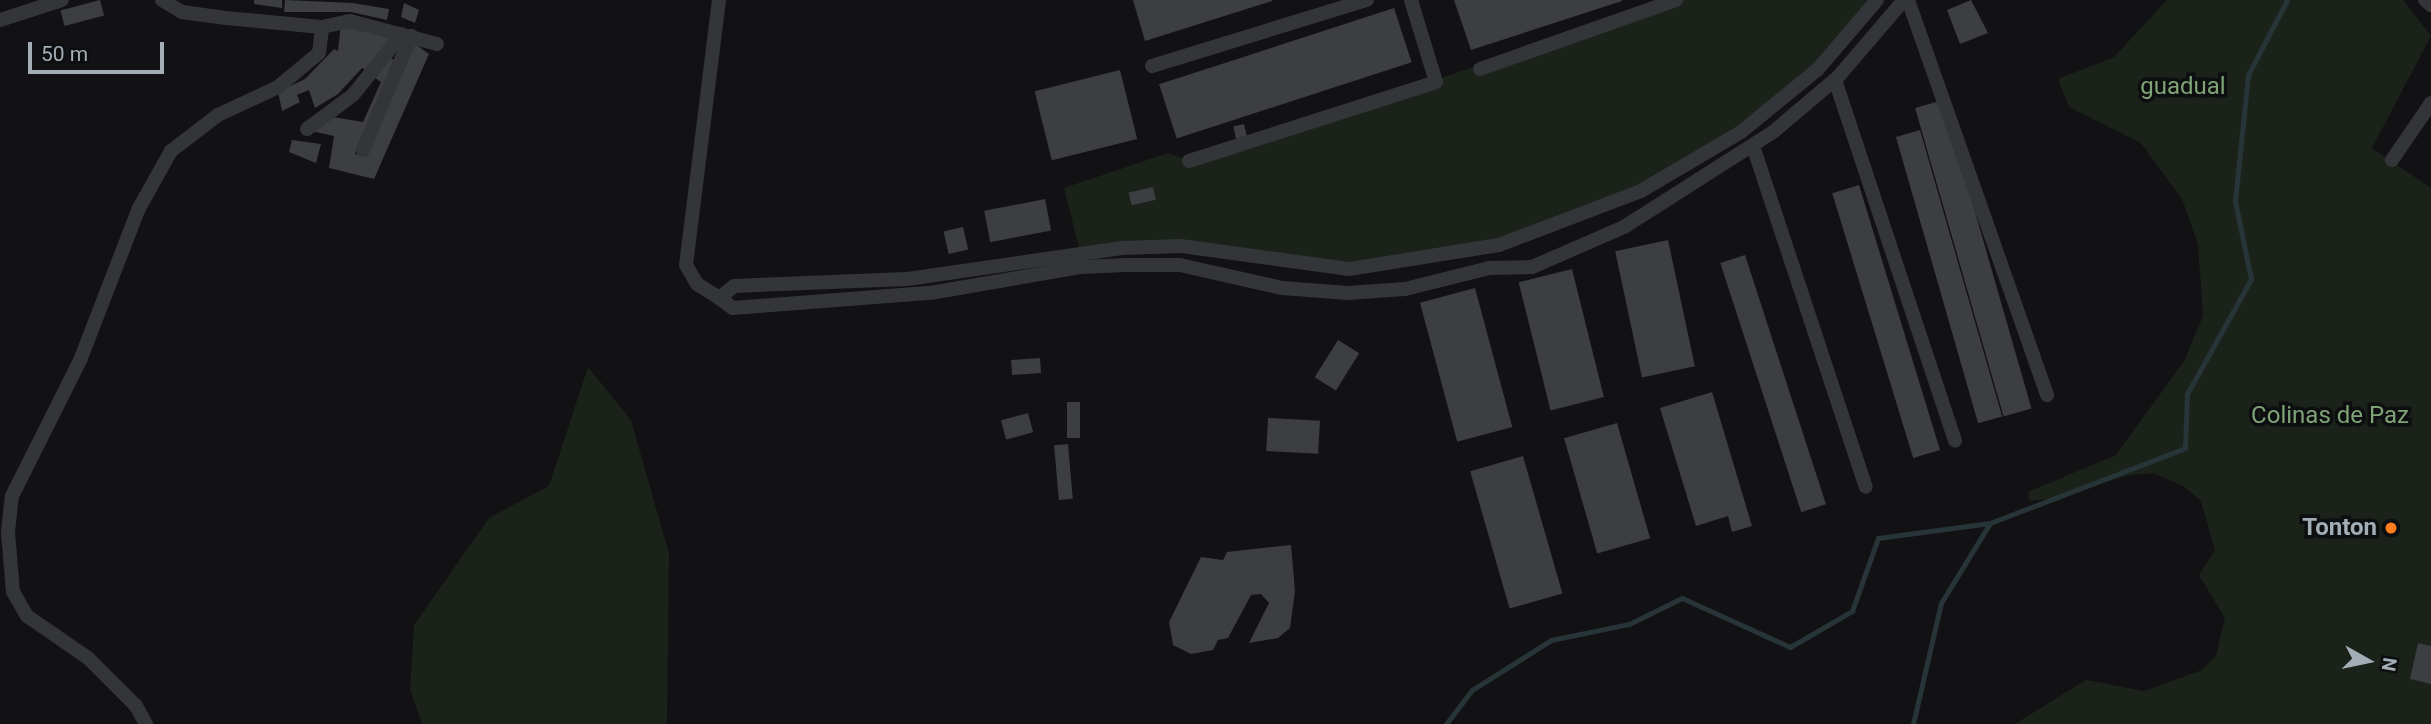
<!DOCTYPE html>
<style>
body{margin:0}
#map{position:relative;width:2431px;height:724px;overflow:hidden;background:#121214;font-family:Roboto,sans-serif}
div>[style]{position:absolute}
.green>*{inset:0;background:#1b221a}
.stream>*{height:5px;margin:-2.5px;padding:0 2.5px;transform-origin:2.5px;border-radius:2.5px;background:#273539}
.building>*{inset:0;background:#3c3e42;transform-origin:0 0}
.street>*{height:14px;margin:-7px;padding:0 7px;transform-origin:7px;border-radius:7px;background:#333539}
.dots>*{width:19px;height:19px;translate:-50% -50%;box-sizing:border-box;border:4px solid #0d0e0f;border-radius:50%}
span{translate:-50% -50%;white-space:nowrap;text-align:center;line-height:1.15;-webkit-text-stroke:7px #0d0e0f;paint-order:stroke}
.park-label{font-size:24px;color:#7fa377}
.poi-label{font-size:24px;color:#a2adb6;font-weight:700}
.right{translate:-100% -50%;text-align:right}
.north{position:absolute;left:2333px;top:626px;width:70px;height:70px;-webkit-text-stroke:5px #0d0e0f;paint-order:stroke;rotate:99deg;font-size:19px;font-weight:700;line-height:28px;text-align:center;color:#a2adb6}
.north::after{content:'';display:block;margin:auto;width:24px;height:32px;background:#a2adb6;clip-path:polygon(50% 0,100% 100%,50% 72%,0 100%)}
.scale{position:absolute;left:28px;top:42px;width:136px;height:32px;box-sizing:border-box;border:4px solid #a2adb6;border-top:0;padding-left:9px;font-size:21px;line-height:24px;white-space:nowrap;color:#a2adb6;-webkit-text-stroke:5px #0d0e0f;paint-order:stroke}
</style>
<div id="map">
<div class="green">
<div style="clip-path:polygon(1676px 0,1877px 0,1764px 114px,1572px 222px,1375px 267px,1181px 246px,1080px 252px,1064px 188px,1168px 153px,1190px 161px)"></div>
<div style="clip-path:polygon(2167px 0,2403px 0,2431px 36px,2372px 148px,2431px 188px,2431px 724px,2015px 724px,2086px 680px,2144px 691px,2202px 670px,2216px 656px,2225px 618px,2199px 575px,2215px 550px,2201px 501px,2183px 486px,2153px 473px,2124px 476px,2061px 498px,2029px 501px,2028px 492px,2116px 455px,2184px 361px,2203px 316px,2198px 244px,2182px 199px,2141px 143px,2069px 107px,2058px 79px,2114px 57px)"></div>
<div style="clip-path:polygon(588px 367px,631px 420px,669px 554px,667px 724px,422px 724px,410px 689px,414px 625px,489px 518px,549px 486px)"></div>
</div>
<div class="stream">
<div style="left:1446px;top:724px;width:43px;rotate:-52.6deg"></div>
<div style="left:1472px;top:690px;width:93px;rotate:-32.3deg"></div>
<div style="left:1551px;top:640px;width:80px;rotate:-11.6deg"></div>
<div style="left:1629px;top:624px;width:59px;rotate:-26.1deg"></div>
<div style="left:1682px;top:598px;width:119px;rotate:24.4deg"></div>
<div style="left:1790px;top:647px;width:72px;rotate:-30.1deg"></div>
<div style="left:1852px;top:611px;width:77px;rotate:-70.4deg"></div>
<div style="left:1878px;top:538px;width:113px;rotate:-7.6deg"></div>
<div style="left:1913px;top:724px;width:124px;rotate:-77deg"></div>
<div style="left:1941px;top:603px;width:94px;rotate:-58.5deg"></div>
<div style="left:1990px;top:523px;width:209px;rotate:-21deg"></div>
<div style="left:2185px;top:448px;width:54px;rotate:-87.9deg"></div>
<div style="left:2187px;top:394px;width:132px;rotate:-60.9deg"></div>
<div style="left:2251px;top:279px;width:80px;rotate:-101.6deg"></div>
<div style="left:2235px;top:201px;width:127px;rotate:-84.1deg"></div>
<div style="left:2248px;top:75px;width:85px;rotate:-62.5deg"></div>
</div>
<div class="building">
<div style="left:100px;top:0;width:16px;height:41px;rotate:75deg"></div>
<div style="clip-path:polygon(254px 0,282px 0,282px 8px,254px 4px)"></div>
<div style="clip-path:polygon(285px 0,352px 3px,389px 9px,387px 20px,351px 12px,284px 12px)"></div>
<div style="clip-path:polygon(1133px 0,1272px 0,1272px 1px,1145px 41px)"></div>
<div style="clip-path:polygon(1454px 0,1622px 0,1622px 1px,1471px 50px)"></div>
<div style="clip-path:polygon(1971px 0,1988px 33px,1960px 44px,1947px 10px)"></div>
<div style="clip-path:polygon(404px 3px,419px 10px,415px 23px,401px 17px)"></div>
<div style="left:1394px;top:8px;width:57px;height:247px;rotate:72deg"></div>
<div style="clip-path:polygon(341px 23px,397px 38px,369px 72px,362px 68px,338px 94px,315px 108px,309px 90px,297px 95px,300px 102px,282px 111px,278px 92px,305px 79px,334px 49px,338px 51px)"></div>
<div style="clip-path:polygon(415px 44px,429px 54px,374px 179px,329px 168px,334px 136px,311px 131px,327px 116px,363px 122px,381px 82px,374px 77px,391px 58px,398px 63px,355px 154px,366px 156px)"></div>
<div style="left:1120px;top:70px;width:71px;height:88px;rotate:76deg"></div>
<div style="left:1943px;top:100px;width:321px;height:29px;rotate:74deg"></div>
<div style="left:1244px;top:124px;width:13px;height:11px;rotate:77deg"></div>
<div style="left:1920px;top:130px;width:298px;height:25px;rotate:74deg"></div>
<div style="clip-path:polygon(292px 140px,321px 144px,316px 163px,289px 152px)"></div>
<div style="left:1859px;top:185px;width:277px;height:28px;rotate:73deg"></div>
<div style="left:1153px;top:187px;width:13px;height:25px;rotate:77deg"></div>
<div style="left:1045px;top:199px;width:32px;height:62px;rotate:79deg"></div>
<div style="left:963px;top:227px;width:23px;height:20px;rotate:77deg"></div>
<div style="left:1668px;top:240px;width:129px;height:54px;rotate:78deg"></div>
<div style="left:1745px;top:255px;width:262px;height:26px;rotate:72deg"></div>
<div style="left:1572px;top:269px;width:132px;height:55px;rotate:76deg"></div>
<div style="left:1475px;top:288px;width:144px;height:57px;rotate:75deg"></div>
<div style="left:1338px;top:340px;width:25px;height:44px;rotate:32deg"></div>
<div style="left:1040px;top:358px;width:15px;height:29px;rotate:86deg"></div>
<div style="clip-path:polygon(1712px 392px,1752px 526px,1732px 532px,1728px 516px,1696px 526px,1660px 408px)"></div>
<div style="left:1067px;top:402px;width:13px;height:36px"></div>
<div style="left:1028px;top:413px;width:20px;height:28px;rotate:75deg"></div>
<div style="left:1268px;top:418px;width:52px;height:33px;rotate:3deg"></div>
<div style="left:1617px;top:423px;width:120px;height:55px;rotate:74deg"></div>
<div style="left:1068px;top:444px;width:55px;height:14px;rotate:85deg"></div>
<div style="left:1523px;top:456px;width:143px;height:55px;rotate:74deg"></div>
<div style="clip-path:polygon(1291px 545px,1295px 591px,1290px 628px,1278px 638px,1249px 643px,1269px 603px,1261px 594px,1251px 595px,1228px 638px,1218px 640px,1213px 650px,1191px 654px,1173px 645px,1169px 622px,1201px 557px,1223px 560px,1227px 552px)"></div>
<div style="clip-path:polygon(2418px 643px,2431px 646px,2431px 684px,2410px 679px)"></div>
</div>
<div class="street">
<div style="left:162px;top:0;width:23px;rotate:31deg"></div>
<div style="left:182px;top:12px;width:44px;rotate:7.8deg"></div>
<div style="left:226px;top:18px;width:96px;rotate:5.4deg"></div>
<div style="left:322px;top:27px;width:29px;rotate:-12deg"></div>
<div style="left:350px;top:21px;width:90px;rotate:14.8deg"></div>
<div style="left:719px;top:0;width:267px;rotate:97.1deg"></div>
<div style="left:686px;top:265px;width:22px;rotate:60deg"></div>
<div style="left:697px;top:284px;width:26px;rotate:32deg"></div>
<div style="left:1877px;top:0;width:91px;rotate:130.5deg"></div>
<div style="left:1818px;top:69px;width:99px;rotate:140.7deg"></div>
<div style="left:1741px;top:132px;width:116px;rotate:149.5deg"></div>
<div style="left:1641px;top:191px;width:152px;rotate:159.2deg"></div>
<div style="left:1499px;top:245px;width:152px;rotate:170.9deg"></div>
<div style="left:1349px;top:269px;width:170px;rotate:-172.2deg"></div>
<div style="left:1181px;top:246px;width:59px;rotate:178.1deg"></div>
<div style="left:1122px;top:248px;width:217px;rotate:171.8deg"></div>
<div style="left:907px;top:279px;width:173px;rotate:177.7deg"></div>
<div style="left:734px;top:286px;width:19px;rotate:141deg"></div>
<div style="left:719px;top:298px;width:17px;rotate:36deg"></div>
<div style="left:733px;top:308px;width:198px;rotate:-4.4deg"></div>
<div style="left:930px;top:293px;width:152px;rotate:-9.8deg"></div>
<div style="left:1080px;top:267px;width:46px;rotate:-2.5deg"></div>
<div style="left:1126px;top:265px;width:54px"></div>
<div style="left:1180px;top:265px;width:105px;rotate:12.7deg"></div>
<div style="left:1282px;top:288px;width:66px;rotate:4.3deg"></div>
<div style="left:1348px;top:293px;width:57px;rotate:-4deg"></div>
<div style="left:1405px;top:289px;width:87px;rotate:-14deg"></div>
<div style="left:1489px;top:268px;width:43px;rotate:-1.3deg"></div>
<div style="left:1532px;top:267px;width:100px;rotate:-23.5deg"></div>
<div style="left:1624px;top:227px;width:177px;rotate:-32.5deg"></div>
<div style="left:1773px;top:132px;width:85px;rotate:-40.2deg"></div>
<div style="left:1838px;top:77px;width:101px;rotate:-49.4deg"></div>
<div style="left:1908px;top:0;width:419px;rotate:70.6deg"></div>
<div style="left:2425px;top:0;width:8px;rotate:40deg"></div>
<div style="left:0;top:20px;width:65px;rotate:-17.9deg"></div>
<div style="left:1152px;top:66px;width:225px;rotate:-17.1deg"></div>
<div style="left:1480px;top:69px;width:208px;rotate:-19.4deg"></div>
<div style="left:1835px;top:80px;width:380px;rotate:71.6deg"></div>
<div style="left:307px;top:129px;width:57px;rotate:-36.5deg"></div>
<div style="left:353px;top:95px;width:78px;rotate:-51.2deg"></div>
<div style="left:1753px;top:146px;width:359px;rotate:71.7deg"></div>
<div style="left:363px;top:150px;width:124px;rotate:-67.2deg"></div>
<div style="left:2392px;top:160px;width:69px;rotate:-55.6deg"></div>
<div style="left:1189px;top:161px;width:259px;rotate:-17.7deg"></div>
<div style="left:1436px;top:82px;width:86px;rotate:-107deg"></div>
<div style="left:146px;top:724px;width:21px;rotate:-119deg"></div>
<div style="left:136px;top:706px;width:68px;rotate:-135deg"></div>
<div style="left:88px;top:658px;width:74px;rotate:-145.5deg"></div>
<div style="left:27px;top:616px;width:28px;rotate:-120deg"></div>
<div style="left:13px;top:592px;width:60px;rotate:-94.8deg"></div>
<div style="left:8px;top:532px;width:36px;rotate:-84deg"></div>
<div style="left:12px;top:496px;width:154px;rotate:-63.4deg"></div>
<div style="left:81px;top:358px;width:159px;rotate:-68.9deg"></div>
<div style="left:138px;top:210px;width:68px;rotate:-60.8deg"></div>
<div style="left:171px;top:151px;width:59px;rotate:-37.5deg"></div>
<div style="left:218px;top:115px;width:66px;rotate:-25deg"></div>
<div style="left:278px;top:87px;width:53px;rotate:-39.7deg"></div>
<div style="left:319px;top:53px;width:26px;rotate:-83deg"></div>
</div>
<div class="dots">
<div style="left:2391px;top:528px;background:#ff7e1f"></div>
</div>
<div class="park-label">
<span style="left:2183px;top:87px">guadual</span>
<span style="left:2330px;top:416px">Colinas de Paz</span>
</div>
<div class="poi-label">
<span class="right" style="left:2377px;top:528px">Tonton</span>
</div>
<div class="north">N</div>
<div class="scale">50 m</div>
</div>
